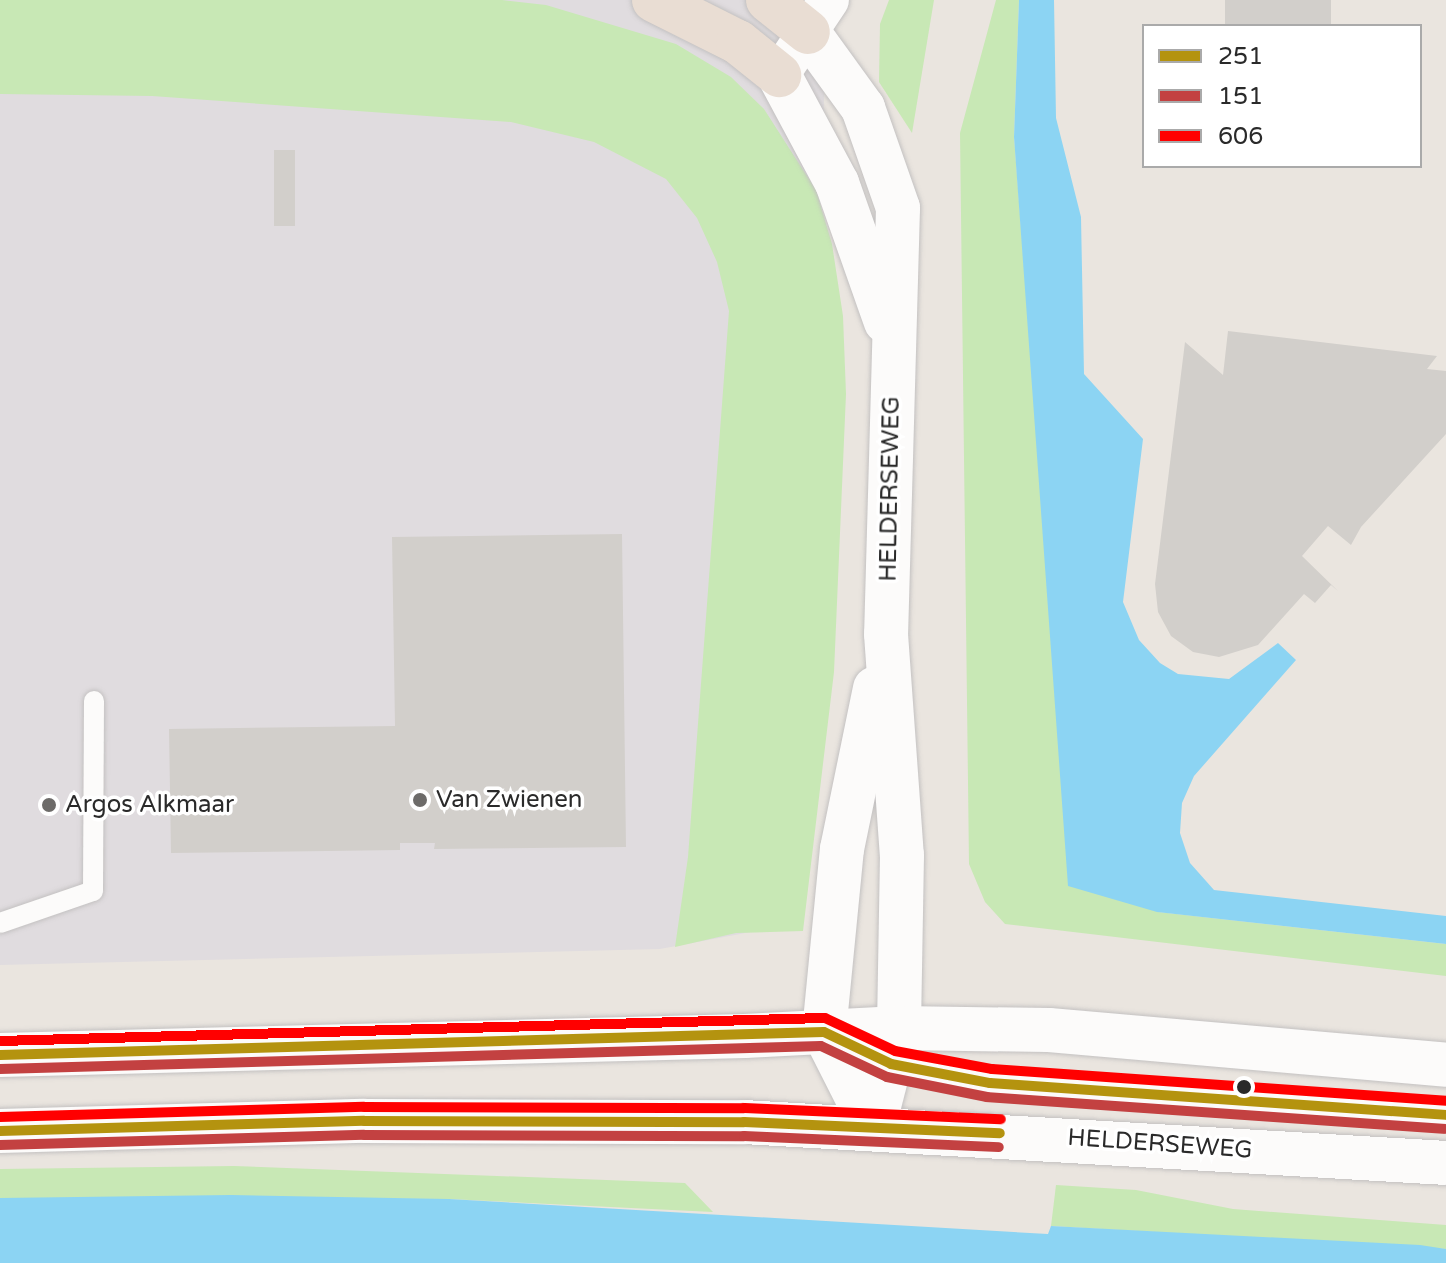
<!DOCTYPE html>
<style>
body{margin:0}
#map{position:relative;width:1446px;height:1263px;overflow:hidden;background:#eae5df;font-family:"Varela Round",sans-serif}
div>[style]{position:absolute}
.industrial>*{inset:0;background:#e0dcdf}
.green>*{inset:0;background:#c8e8b5}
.water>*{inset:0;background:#8cd4f3}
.building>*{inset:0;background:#d2cfcb;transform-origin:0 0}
.roads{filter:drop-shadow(0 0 2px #c3c1c1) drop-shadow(0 0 2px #c3c1c1)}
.lane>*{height:20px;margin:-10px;padding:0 10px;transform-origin:10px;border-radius:10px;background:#fcfbfa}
.street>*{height:40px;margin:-20px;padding:0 20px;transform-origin:20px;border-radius:20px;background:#fcfbfa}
.secondary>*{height:44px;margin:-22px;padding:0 22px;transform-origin:22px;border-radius:22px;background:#fcfbfa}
.highway>*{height:44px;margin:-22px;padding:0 22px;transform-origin:22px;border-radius:22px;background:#e9ddd3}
.bus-1>*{height:10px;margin:-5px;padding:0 5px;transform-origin:5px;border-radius:5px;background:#b4930f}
.bus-2>*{height:10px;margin:-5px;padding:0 5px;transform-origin:5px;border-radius:5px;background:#c34141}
.bus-3>*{height:10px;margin:-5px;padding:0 5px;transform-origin:5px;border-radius:5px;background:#f00}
.dots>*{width:22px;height:22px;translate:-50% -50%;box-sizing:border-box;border:4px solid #fff;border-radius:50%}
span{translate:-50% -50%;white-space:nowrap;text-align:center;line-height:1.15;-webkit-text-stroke:7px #fff;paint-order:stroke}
.street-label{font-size:24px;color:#2a2a2a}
.poi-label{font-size:24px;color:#2a2a2a}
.left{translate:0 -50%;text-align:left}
.legend{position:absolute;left:1142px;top:24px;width:280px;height:144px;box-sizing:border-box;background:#fff;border:2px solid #aaa;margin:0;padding:10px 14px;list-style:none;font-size:24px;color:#2a2a2a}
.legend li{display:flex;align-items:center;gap:16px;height:40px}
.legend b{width:40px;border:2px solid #aaa}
</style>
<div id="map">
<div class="industrial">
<div style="clip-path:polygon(0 0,827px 0,799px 923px,660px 949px,0 965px)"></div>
</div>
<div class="green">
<div style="clip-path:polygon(0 0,502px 0,546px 5px,676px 44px,731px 77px,764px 109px,816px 190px,832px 244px,843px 316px,846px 394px,834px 672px,803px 931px,736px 933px,675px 947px,688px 857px,729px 311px,717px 262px,697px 218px,666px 179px,594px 142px,511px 122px,152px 96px,0 94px)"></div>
<div style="clip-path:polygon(889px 0,934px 0,912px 133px,879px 82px,880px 24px)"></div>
<div style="clip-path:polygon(996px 0,1019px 0,1014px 137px,1040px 473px,1158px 912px,1446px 944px,1446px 976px,1005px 924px,985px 902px,969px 864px,960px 133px)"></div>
<div style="clip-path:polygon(234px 1166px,685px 1183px,713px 1212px,449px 1199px,0 1198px,0 1169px)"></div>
<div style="clip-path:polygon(1056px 1185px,1136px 1190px,1233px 1209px,1446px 1225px,1446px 1249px,1051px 1226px)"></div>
</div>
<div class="water">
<div style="clip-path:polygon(1019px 0,1054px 0,1056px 118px,1081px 217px,1084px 374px,1143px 439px,1123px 602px,1139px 640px,1160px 663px,1178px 674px,1229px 679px,1278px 643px,1296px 660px,1194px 776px,1182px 803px,1180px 833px,1190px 863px,1214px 890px,1446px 916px,1446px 944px,1157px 912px,1068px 886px,1014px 137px)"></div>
<div style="clip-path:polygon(231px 1195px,449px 1199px,1048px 1234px,1051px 1226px,1420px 1245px,1446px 1249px,1446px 1263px,0 1263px,0 1198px)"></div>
</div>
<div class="building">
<div style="left:1225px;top:0;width:106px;height:26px"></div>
<div style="left:274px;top:150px;width:21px;height:76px"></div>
<div style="clip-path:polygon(1228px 331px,1437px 356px,1427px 369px,1446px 371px,1446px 434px,1361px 527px,1351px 545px,1328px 526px,1302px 556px,1338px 591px,1331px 585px,1315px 603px,1304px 594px,1258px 645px,1219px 657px,1193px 652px,1171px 636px,1158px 612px,1155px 584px,1185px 342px,1223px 375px)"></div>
<div style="clip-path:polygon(622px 534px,626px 847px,434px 849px,435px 843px,400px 843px,400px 850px,171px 853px,169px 729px,395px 726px,392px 537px)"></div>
</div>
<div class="roads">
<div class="lane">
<div style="left:0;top:923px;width:98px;rotate:-19deg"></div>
<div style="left:93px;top:891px;width:190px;rotate:-89.7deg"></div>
<div style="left:842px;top:1041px;width:54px;rotate:25.1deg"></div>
<div style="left:891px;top:1064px;width:101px;rotate:10.9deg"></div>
<div style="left:990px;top:1083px;width:457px;rotate:4deg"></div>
</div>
<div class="street">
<div style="left:779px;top:75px;width:90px;rotate:-56.3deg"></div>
</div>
<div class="secondary">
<div style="left:808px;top:32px;width:94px;rotate:54.1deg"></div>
<div style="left:863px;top:108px;width:106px;rotate:70.7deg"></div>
<div style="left:898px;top:208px;width:426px;rotate:91.6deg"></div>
<div style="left:886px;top:634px;width:222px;rotate:85.9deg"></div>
<div style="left:902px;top:855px;width:173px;rotate:91deg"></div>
<div style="left:899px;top:1028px;width:104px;rotate:104.4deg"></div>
<div style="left:779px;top:75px;width:123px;rotate:61.8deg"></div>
<div style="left:837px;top:183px;width:147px;rotate:70.6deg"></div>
<div style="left:0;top:1055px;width:745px;rotate:-1.46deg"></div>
<div style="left:745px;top:1036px;width:154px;rotate:-3deg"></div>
<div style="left:899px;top:1028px;width:150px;rotate:0.8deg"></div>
<div style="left:1049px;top:1030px;width:399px;rotate:5deg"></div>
<div style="left:873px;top:1129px;width:109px;rotate:-116.8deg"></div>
<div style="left:824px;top:1032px;width:184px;rotate:-84.4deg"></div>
<div style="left:842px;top:849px;width:164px;rotate:-78.4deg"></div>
<div style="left:0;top:1131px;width:364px;rotate:-1.6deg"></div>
<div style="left:364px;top:1121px;width:380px;rotate:0.2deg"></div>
<div style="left:744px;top:1122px;width:703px;rotate:3.34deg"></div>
</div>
<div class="highway">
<div style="left:654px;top:0;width:94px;rotate:26.6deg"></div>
<div style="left:738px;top:42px;width:53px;rotate:38.8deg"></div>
<div style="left:768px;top:0;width:51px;rotate:38.7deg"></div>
</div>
</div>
<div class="bus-1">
<div style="left:0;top:1055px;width:824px;rotate:-1.6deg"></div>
<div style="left:824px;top:1032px;width:74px;rotate:25.5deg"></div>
<div style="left:891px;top:1064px;width:101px;rotate:10.9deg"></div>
<div style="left:990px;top:1083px;width:457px;rotate:4deg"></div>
<div style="left:0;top:1131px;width:364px;rotate:-1.6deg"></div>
<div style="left:364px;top:1121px;width:380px;rotate:0.2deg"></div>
<div style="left:744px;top:1122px;width:256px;rotate:2.5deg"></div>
</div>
<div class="bus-2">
<div style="left:0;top:1069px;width:821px;rotate:-1.6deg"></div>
<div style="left:821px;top:1046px;width:73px;rotate:25.2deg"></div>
<div style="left:887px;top:1077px;width:102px;rotate:11.3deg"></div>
<div style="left:987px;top:1097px;width:459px;rotate:4deg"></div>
<div style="left:0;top:1145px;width:364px;rotate:-1.6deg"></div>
<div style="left:364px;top:1135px;width:380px;rotate:0.2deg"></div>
<div style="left:744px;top:1136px;width:255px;rotate:2.5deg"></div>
</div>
<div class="bus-3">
<div style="left:0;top:1041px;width:825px;rotate:-1.6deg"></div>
<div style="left:825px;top:1018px;width:77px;rotate:25.2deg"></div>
<div style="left:895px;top:1051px;width:99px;rotate:10.5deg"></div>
<div style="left:992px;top:1069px;width:455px;rotate:4deg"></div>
<div style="left:0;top:1117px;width:364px;rotate:-1.6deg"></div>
<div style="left:364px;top:1107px;width:380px;rotate:0.2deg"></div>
<div style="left:744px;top:1108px;width:257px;rotate:2.5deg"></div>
</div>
<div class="dots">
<div style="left:420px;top:800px;background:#6d6b69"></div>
<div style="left:49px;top:805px;background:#6d6b69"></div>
<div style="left:1244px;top:1087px;background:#2a2a2a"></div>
</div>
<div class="street-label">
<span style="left:890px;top:489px;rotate:-89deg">HELDERSEWEG</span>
<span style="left:1160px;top:1144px;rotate:4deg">HELDERSEWEG</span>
</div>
<div class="poi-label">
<span class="left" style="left:436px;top:800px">Van Zwienen</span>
<span class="left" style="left:65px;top:805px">Argos Alkmaar</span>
</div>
<ul class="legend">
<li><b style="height:10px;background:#b4930f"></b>251</li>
<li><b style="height:10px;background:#c34141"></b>151</li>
<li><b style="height:10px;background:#f00"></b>606</li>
</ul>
</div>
